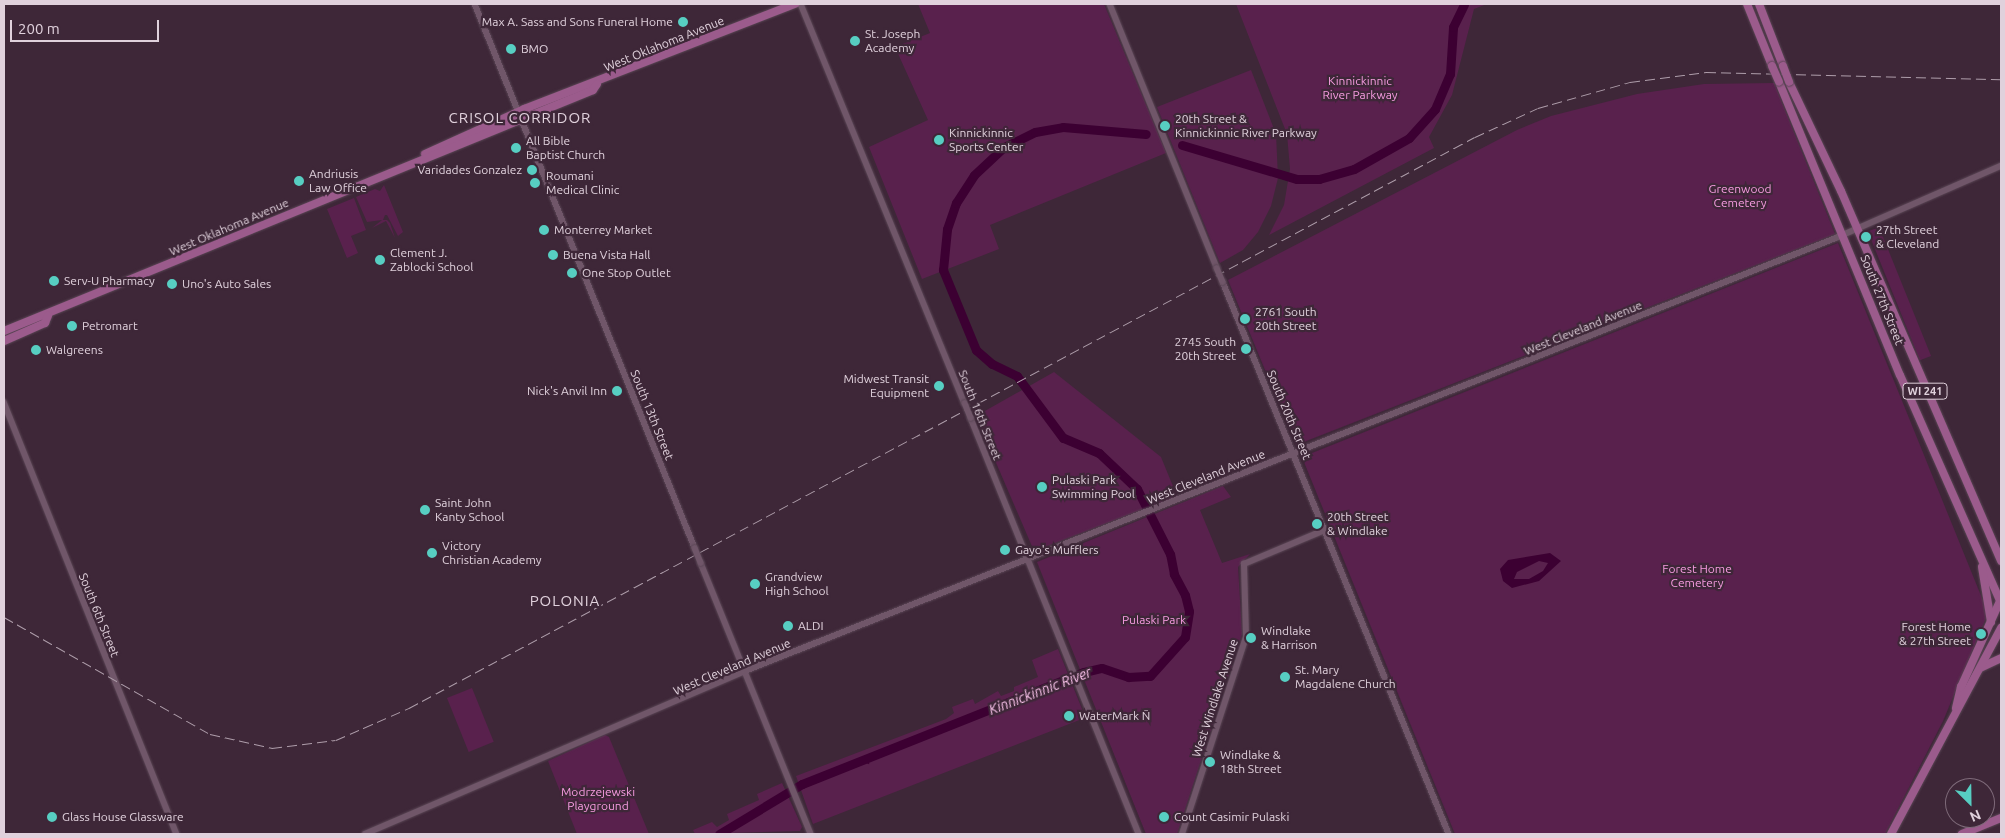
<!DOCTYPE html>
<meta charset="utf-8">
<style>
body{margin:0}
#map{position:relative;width:2005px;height:838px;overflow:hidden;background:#3e2738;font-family:Ubuntu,sans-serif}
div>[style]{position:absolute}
.green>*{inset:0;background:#59214d;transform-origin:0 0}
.water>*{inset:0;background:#3c0032}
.stream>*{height:1px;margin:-0.5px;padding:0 0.5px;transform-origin:0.5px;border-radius:0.5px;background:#3c0032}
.river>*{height:9px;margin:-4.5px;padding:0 4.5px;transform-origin:4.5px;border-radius:4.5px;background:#3c0032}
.roads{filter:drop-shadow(0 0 1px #594554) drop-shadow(0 0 1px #594554)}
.minor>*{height:5.5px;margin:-2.75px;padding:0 2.75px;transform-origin:2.75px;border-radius:2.75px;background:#705669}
.major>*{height:8px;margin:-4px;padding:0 4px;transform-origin:4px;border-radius:4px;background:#9b5b8c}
.rail>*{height:1px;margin-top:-0.5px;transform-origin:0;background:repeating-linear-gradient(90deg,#ae9daa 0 10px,transparent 0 15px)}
.bridges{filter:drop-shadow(0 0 1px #594554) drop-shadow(0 0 1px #594554)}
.minor-bridge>*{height:5.5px;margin:-2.75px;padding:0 2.75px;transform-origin:2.75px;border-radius:2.75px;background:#705669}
.major-bridge>*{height:8px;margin:-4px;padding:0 4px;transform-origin:4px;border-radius:4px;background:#9b5b8c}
.dots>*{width:14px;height:14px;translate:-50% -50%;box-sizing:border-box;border:2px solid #3e2738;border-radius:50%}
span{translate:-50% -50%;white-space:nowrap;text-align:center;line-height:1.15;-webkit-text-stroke:4.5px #3e2738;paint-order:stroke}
.shield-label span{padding:1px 4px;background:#3e2738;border:1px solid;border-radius:4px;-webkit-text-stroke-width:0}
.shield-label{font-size:11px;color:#e0d1dc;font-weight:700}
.poi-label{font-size:12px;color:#e0d1dc}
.right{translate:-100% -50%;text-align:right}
.left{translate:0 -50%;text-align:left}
.street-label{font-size:12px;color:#e0d1dc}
.park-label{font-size:12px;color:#f79ce1}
.water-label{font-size:14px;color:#fcc4ed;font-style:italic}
.quarter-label{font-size:15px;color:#e0d1dc;letter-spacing:1px}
.frame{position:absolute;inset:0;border:5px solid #e0d1dc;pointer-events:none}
.north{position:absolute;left:1945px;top:778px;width:50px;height:50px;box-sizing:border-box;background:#3e2738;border:1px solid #7f6b7a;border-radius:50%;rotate:157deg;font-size:14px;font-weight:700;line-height:20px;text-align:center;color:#e0d1dc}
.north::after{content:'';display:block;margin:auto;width:18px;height:22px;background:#57cec2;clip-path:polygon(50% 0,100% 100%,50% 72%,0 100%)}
.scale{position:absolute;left:10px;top:20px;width:149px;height:22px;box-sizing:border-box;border:2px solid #e0d1dc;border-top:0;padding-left:6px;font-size:15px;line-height:18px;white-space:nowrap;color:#e0d1dc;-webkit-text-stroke:4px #3e2738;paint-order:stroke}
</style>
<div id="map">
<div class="green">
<div style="clip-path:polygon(918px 4px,1104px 4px,1166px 153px,990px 225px,999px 249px,922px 279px,869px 147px,928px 120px,895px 47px,930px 33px)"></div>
<div style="clip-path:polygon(1236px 4px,1487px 4px,1474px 9px,1452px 95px,1429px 137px,1434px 148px,1269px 235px,1284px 205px,1290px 169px,1287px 134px)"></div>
<div style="clip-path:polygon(1251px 70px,1276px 134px,1278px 178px,1271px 206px,1258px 232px,1243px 250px,1220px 263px,1157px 107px)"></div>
<div style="clip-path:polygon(1774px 83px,1835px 234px,1296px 445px,1228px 280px,1517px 130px,1551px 116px,1637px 94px,1704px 84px)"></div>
<div style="clip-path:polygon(384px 185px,403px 232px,398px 236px,387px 215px,385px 215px,383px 220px,387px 220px,390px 223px,395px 238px,386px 221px,372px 228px,382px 220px,367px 222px,356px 197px,375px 189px,380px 191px)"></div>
<div style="clip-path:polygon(354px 198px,366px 230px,351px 236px,358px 253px,347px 258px,327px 209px)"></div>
<div style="left:1879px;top:227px;width:139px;height:12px;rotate:68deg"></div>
<div style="clip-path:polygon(1838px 243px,1988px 613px,1943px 721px,1885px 834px,1455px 834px,1302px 457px)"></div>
<div style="clip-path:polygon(1054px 372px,1161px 457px,1177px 496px,1034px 551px,976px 416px)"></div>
<div style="clip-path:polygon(1223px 486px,1231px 497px,1200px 510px,1222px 563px,1250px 554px,1238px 567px,1242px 634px,1177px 834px,1146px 834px,1037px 562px)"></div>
<div style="clip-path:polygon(1058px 649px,1084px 714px,1082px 719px,813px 824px,796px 776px,946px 719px,954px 713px,952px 707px,973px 699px,975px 704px,998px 691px,1001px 696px,1014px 691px,1014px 687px,1038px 677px,1032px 660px)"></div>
<div style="left:472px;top:688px;width:58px;height:27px;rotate:68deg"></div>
<div style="clip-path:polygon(605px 735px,609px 737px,649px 834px,577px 834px,548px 761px)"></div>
<div style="clip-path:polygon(782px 783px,802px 827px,800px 831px,695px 834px,693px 830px,712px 822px,717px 827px,729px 820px,727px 814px,759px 800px,757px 794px)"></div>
</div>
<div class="water">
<div style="clip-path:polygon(evenodd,1550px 553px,1561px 561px,1539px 581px,1512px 588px,1503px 581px,1500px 569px,1508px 560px,1550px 553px,1539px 561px,1548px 563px,1543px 571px,1529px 579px,1514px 579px,1517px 572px,1539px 561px)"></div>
</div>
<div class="stream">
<div style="left:861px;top:760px;width:8px;rotate:23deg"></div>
</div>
<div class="river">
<div style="left:1182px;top:145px;width:120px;rotate:16.5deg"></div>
<div style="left:1297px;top:179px;width:22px"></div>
<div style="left:1319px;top:179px;width:36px;rotate:-16deg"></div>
<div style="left:1354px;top:169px;width:63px;rotate:-29.4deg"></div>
<div style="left:1409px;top:138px;width:39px;rotate:-48deg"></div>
<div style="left:1435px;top:109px;width:38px;rotate:-67deg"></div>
<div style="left:1450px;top:74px;width:47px;rotate:-86.3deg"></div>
<div style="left:1453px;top:27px;width:25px;rotate:-64deg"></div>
<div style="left:719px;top:834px;width:97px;rotate:-31.1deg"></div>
<div style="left:802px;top:784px;width:303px;rotate:-21.7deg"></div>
<div style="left:1084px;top:672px;width:18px;rotate:-13deg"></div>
<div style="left:1102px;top:668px;width:28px;rotate:19deg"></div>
<div style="left:1128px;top:677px;width:22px;rotate:-3deg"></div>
<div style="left:1150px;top:676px;width:52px;rotate:-48.1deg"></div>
<div style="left:1185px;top:637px;width:26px;rotate:-81deg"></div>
<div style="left:1189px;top:611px;width:16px;rotate:-104deg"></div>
<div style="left:1185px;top:595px;width:24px;rotate:-118deg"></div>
<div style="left:1174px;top:574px;width:20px;rotate:-101deg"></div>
<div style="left:1170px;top:554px;width:73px;rotate:-116.9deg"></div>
<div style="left:1137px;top:489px;width:52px;rotate:-136.5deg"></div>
<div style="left:1099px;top:453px;width:39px;rotate:-157deg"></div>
<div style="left:1063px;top:438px;width:77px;rotate:-126.6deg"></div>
<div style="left:1017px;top:376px;width:28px;rotate:-154deg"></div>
<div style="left:992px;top:364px;width:21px;rotate:-139deg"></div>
<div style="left:976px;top:350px;width:87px;rotate:-112.4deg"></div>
<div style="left:943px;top:270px;width:41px;rotate:-84.4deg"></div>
<div style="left:947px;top:229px;width:28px;rotate:-71deg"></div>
<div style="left:956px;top:203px;width:33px;rotate:-57deg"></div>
<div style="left:974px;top:175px;width:41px;rotate:-43deg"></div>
<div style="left:1004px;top:147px;width:34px;rotate:-26deg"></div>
<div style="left:1035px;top:132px;width:28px;rotate:-10deg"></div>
<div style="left:1063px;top:127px;width:83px;rotate:4.8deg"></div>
</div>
<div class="roads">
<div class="minor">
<div style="left:475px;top:4px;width:587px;rotate:67.98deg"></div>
<div style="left:801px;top:4px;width:431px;rotate:67.7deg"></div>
<div style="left:1110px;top:4px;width:285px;rotate:67.9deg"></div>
<div style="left:1223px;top:282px;width:596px;rotate:67.73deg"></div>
<div style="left:4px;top:402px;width:465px;rotate:68.2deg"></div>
<div style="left:971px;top:418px;width:449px;rotate:68deg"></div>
<div style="left:701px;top:563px;width:292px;rotate:67.9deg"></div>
<div style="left:365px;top:834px;width:413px;rotate:-23.2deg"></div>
<div style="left:745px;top:671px;width:1174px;rotate:-21.65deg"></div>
<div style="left:1836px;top:238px;width:180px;rotate:-23.6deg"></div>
<div style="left:1182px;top:834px;width:207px;rotate:-72deg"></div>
<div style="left:1246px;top:637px;width:73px;rotate:-91.6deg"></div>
<div style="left:1244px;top:564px;width:88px;rotate:-22.8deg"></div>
</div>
<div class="major">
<div style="left:1747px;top:4px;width:67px;rotate:68deg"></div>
<div style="left:1759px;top:4px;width:66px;rotate:68.8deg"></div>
<div style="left:1779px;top:82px;width:317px;rotate:67.6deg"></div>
<div style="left:1900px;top:375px;width:249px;rotate:66.1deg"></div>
<div style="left:1789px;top:82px;width:121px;rotate:64.5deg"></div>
<div style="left:1841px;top:191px;width:403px;rotate:66.6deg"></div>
<div style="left:425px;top:154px;width:109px;rotate:-24.4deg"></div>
<div style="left:524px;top:109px;width:291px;rotate:-21.2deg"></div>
<div style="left:4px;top:331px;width:636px;rotate:-22.25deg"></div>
<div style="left:593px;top:90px;width:7px;rotate:-56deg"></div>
<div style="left:4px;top:341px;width:45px;rotate:-23.7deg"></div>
<div style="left:45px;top:323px;width:8px;rotate:-67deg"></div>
<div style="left:1982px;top:567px;width:56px;rotate:80.7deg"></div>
<div style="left:1982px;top:667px;width:21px;rotate:-25deg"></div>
<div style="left:1956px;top:708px;width:22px;rotate:-77deg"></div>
<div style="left:1961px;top:687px;width:97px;rotate:-65.6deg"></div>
<div style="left:1891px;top:834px;width:234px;rotate:-61.9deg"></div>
<div style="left:1962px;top:834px;width:42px;rotate:-22.3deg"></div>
</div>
</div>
<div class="rail">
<div style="left:4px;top:617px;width:237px;rotate:29.6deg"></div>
<div style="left:210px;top:734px;width:64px;rotate:12.7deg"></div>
<div style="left:272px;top:748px;width:64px;rotate:-7.1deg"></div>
<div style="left:336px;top:740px;width:80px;rotate:-23.7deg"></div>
<div style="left:409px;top:708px;width:1209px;rotate:-28.18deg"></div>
<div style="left:1475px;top:137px;width:69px;rotate:-24.7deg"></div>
<div style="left:1538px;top:108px;width:96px;rotate:-15.8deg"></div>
<div style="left:1630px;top:82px;width:77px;rotate:-7.5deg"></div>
<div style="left:1706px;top:72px;width:295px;rotate:1.4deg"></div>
</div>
<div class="bridges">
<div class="minor-bridge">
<div style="left:1217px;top:268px;width:15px;rotate:67deg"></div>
<div style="left:965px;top:403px;width:16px;rotate:68deg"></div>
<div style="left:695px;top:548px;width:16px;rotate:68deg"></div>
</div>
<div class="major-bridge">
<div style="left:1772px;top:66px;width:17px;rotate:66deg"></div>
<div style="left:1783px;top:66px;width:17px;rotate:69deg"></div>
</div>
</div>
<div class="dots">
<div style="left:683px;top:22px;background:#57cec2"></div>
<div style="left:855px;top:41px;background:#57cec2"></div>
<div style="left:511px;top:49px;background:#57cec2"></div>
<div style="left:1165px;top:126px;background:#57cec2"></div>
<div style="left:939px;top:140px;background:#57cec2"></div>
<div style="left:516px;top:148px;background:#57cec2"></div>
<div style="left:532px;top:170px;background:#57cec2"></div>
<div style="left:299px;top:181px;background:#57cec2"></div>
<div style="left:535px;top:183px;background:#57cec2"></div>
<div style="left:544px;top:230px;background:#57cec2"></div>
<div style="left:1866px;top:237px;background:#57cec2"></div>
<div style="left:553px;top:255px;background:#57cec2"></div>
<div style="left:380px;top:260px;background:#57cec2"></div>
<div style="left:572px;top:273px;background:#57cec2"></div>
<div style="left:54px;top:281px;background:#57cec2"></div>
<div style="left:172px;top:284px;background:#57cec2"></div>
<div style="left:1245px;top:319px;background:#57cec2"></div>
<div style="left:72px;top:326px;background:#57cec2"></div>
<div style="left:1246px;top:349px;background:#57cec2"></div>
<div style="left:36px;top:350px;background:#57cec2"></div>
<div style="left:939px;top:386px;background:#57cec2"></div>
<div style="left:617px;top:391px;background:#57cec2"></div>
<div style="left:1042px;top:487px;background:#57cec2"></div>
<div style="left:425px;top:510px;background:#57cec2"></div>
<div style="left:1317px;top:524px;background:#57cec2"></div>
<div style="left:1005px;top:550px;background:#57cec2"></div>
<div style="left:432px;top:553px;background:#57cec2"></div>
<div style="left:755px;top:584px;background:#57cec2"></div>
<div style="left:788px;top:626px;background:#57cec2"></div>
<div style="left:1981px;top:634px;background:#57cec2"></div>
<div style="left:1251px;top:638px;background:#57cec2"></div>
<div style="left:1285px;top:677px;background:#57cec2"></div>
<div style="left:1069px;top:716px;background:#57cec2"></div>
<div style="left:1210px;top:762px;background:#57cec2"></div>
<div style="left:52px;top:817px;background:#57cec2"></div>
<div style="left:1164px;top:817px;background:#57cec2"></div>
</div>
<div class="shield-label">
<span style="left:1925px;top:391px">WI 241</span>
</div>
<div class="poi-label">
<span class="right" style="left:673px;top:22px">Max A. Sass and Sons Funeral Home</span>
<span class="left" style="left:865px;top:41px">St. Joseph<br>Academy</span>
<span class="left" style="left:521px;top:49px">BMO</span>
<span class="left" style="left:1175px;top:126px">20th Street &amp;<br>Kinnickinnic River Parkway</span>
<span class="left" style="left:949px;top:140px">Kinnickinnic<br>Sports Center</span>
<span class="left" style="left:526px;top:148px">All Bible<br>Baptist Church</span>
<span class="right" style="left:522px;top:170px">Varidades Gonzalez</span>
<span class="left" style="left:309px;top:181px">Andriusis<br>Law Office</span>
<span class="left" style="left:546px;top:183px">Roumani<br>Medical Clinic</span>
<span class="left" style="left:554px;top:230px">Monterrey Market</span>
<span class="left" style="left:1876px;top:237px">27th Street<br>&amp; Cleveland</span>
<span class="left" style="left:390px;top:260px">Clement J.<br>Zablocki School</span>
<span class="left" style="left:563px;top:255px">Buena Vista Hall</span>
<span class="left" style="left:582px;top:273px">One Stop Outlet</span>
<span class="left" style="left:64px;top:281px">Serv-U Pharmacy</span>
<span class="left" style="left:182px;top:284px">Uno's Auto Sales</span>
<span class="left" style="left:1255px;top:319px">2761 South<br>20th Street</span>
<span class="left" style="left:82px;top:326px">Petromart</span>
<span class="right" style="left:1236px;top:349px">2745 South<br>20th Street</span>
<span class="left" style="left:46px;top:350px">Walgreens</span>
<span class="right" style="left:929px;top:386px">Midwest Transit<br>Equipment</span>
<span class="right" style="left:607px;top:391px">Nick's Anvil Inn</span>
<span class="left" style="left:1052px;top:487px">Pulaski Park<br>Swimming Pool</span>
<span class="left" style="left:435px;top:510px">Saint John<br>Kanty School</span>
<span class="left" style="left:1327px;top:524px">20th Street<br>&amp; Windlake</span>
<span class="left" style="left:442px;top:553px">Victory<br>Christian Academy</span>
<span class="left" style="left:1015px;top:550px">Gayo's Mufflers</span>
<span class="left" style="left:765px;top:584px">Grandview<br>High School</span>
<span class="left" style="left:798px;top:626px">ALDI</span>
<span class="right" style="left:1971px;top:634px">Forest Home<br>&amp; 27th Street</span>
<span class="left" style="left:1261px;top:638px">Windlake<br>&amp; Harrison</span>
<span class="left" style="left:1295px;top:677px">St. Mary<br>Magdalene Church</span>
<span class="left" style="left:1079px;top:716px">WaterMark Ñ</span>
<span class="left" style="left:1220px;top:762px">Windlake &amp;<br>18th Street</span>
<span class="left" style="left:62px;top:817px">Glass House Glassware</span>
<span class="left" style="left:1174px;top:817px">Count Casimir Pulaski</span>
</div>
<div class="street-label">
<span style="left:664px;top:44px;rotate:-22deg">West Oklahoma Avenue</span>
<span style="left:229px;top:227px;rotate:-23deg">West Oklahoma Avenue</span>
<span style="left:1882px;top:300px;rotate:68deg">South 27th Street</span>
<span style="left:1583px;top:328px;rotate:-22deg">West Cleveland Avenue</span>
<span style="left:652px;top:415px;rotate:68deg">South 13th Street</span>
<span style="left:980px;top:415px;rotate:68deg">South 16th Street</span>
<span style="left:1289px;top:415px;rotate:67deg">South 20th Street</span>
<span style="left:1206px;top:477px;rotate:-22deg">West Cleveland Avenue</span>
<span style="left:99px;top:615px;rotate:68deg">South 6th Street</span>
<span style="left:732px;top:667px;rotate:-23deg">West Cleveland Avenue</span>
<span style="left:1215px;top:698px;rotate:-72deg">West Windlake Avenue</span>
</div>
<div class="park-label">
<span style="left:1360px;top:88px">Kinnickinnic<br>River Parkway</span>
<span style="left:1740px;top:196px">Greenwood<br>Cemetery</span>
<span style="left:1697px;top:576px">Forest Home<br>Cemetery</span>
<span style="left:1154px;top:620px">Pulaski Park</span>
<span style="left:598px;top:799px">Modrzejewski<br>Playground</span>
</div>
<div class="water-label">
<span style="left:1040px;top:691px;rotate:-21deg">Kinnickinnic River</span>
</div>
<div class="quarter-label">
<span style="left:520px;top:118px">CRISOL CORRIDOR</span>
<span style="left:565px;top:601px">POLONIA</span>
</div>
<div class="frame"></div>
<div class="north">N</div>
<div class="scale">200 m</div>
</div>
